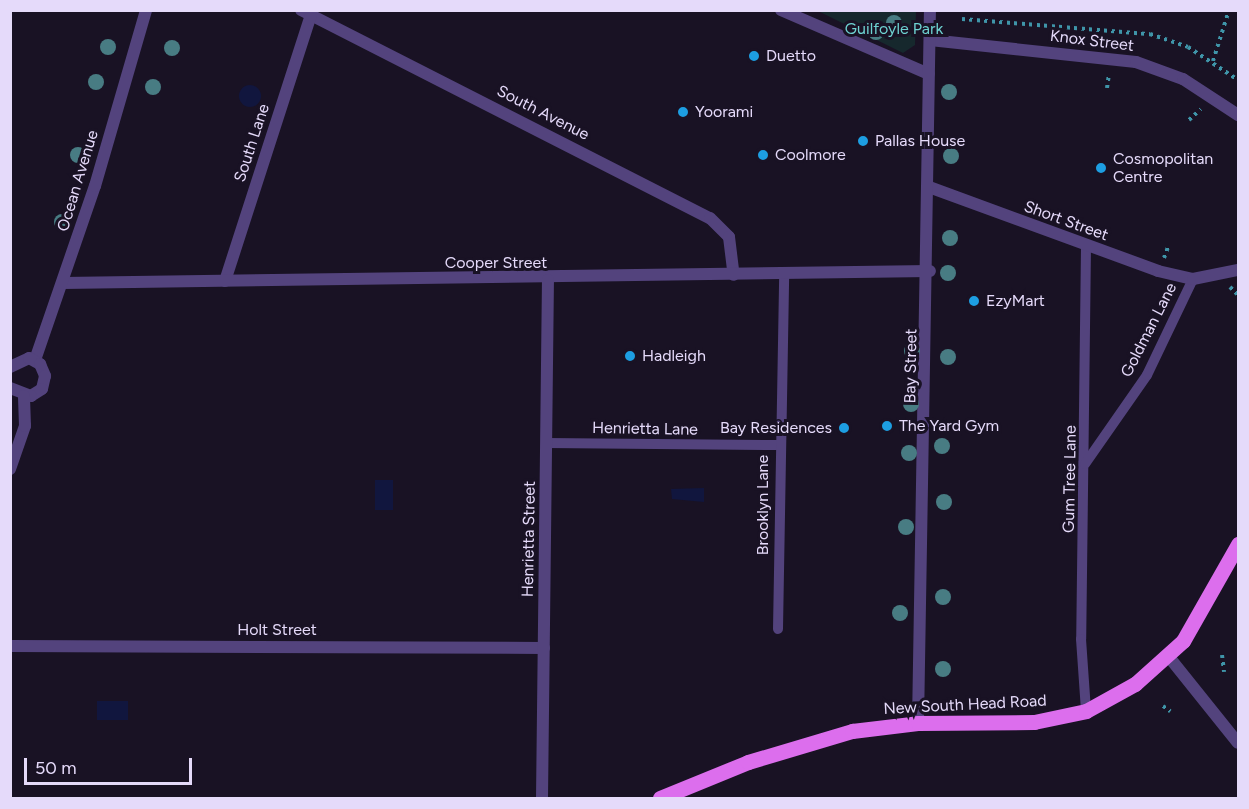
<!DOCTYPE html>
<style>
body{margin:0}
#map{position:relative;width:1249px;height:809px;overflow:hidden;background:#191224;font-family:Figtree,sans-serif}
div>[style]{position:absolute}
.green>*{inset:0;background:#16282d}
.water>*{inset:0;background:#11163e;transform-origin:0 0}
.round{border-radius:50%}
.path>*{height:4px;margin-top:-2px;transform-origin:0;background:repeating-linear-gradient(90deg,#3f95a9 0 3px,transparent 0 7.5px)}
.service>*{height:10px;margin:-5px;padding:0 5px;transform-origin:5px;border-radius:5px;background:#53437d}
.minor>*{height:12px;margin:-6px;padding:0 6px;transform-origin:6px;border-radius:6px;background:#53437d}
.tertiary>*{height:12px;margin:-6px;padding:0 6px;transform-origin:6px;border-radius:6px;background:#53437d}
.primary>*{height:15px;margin:-7.5px;padding:0 7.5px;transform-origin:7.5px;border-radius:7.5px;background:#dc6eed}
.trees>*{width:16px;height:16px;margin:-8px;border-radius:50%;background:#487c83}
.dots>*{width:16px;height:16px;translate:-50% -50%;box-sizing:border-box;border:3px solid #191224;border-radius:50%}
span{translate:-50% -50%;white-space:nowrap;text-align:center;line-height:1.15;-webkit-text-stroke:6px #191224;paint-order:stroke}
.park-label{font-size:16px;color:#6ed2d1}
.street-label{font-size:16px;color:#e5dafa}
.poi-label{font-size:16px;color:#e5dafa}
.left{translate:0 -50%;text-align:left}
.right{translate:-100% -50%;text-align:right}
.frame{position:absolute;inset:0;border:12px solid #e5dafa;pointer-events:none}
.scale{position:absolute;left:24px;top:758px;width:168px;height:27px;box-sizing:border-box;border:3px solid #e5dafa;border-top:0;padding-left:8px;font-size:18px;line-height:21px;white-space:nowrap;color:#e5dafa;-webkit-text-stroke:4px #191224;paint-order:stroke}
</style>
<div id="map">
<div class="green">
<div style="clip-path:polygon(818px 11px,916px 11px,915px 45px,903px 53px)"></div>
</div>
<div class="water">
<div class="round" style="left:239px;top:85px;width:22px;height:22px"></div>
<div style="left:375px;top:480px;width:18px;height:30px"></div>
<div style="clip-path:polygon(704px 488px,704px 502px,672px 499px,671px 489px)"></div>
<div style="left:97px;top:701px;width:31px;height:19px"></div>
</div>
<div class="path">
<div style="left:962px;top:19px;width:189px;rotate:4.6deg"></div>
<div style="left:1150px;top:34px;width:40px;rotate:18.9deg"></div>
<div style="left:1188px;top:47px;width:60px;rotate:33.4deg"></div>
<div style="left:1213px;top:61px;width:53px;rotate:-72.6deg"></div>
<div style="left:1107px;top:88px;width:14px;rotate:-82deg"></div>
<div style="left:1189px;top:120px;width:16px;rotate:-43deg"></div>
<div style="left:943px;top:142px;width:17px;rotate:13deg"></div>
<div style="left:1164px;top:258px;width:12px;rotate:-70deg"></div>
<div style="left:1230px;top:287px;width:11px;rotate:45deg"></div>
<div style="left:1222px;top:655px;width:17px;rotate:83deg"></div>
<div style="left:1163px;top:706px;width:9px;rotate:36deg"></div>
</div>
<div class="service">
<div style="left:1086px;top:246px;width:393px;rotate:90.7deg"></div>
<div style="left:1081px;top:639px;width:72px;rotate:86deg"></div>
<div style="left:546px;top:443px;width:233px;rotate:0.5deg"></div>
<div style="left:1085px;top:464px;width:108px;rotate:-55.1deg"></div>
<div style="left:1147px;top:375px;width:106px;rotate:-64.4deg"></div>
<div style="left:778px;top:629px;width:355px;rotate:-89deg"></div>
</div>
<div class="minor">
<div style="left:301px;top:10px;width:459px;rotate:27deg"></div>
<div style="left:710px;top:218px;width:27px;rotate:45deg"></div>
<div style="left:729px;top:237px;width:38px;rotate:83deg"></div>
<div style="left:781px;top:10px;width:161px;rotate:23.4deg"></div>
<div style="left:929px;top:187px;width:244px;rotate:20.1deg"></div>
<div style="left:1158px;top:271px;width:36px;rotate:13deg"></div>
<div style="left:1193px;top:279px;width:46px;rotate:-11.3deg"></div>
<div style="left:225px;top:281px;width:280px;rotate:-72.1deg"></div>
<div style="left:63px;top:283px;width:867px;rotate:-0.79deg"></div>
<div style="left:10px;top:646px;width:534px;rotate:0.21deg"></div>
<div style="left:542px;top:798px;width:518px;rotate:-89.34deg"></div>
</div>
<div class="tertiary">
<div style="left:930px;top:40px;width:207px;rotate:6.1deg"></div>
<div style="left:1136px;top:62px;width:50px;rotate:19.9deg"></div>
<div style="left:1183px;top:79px;width:66px;rotate:33.2deg"></div>
<div style="left:35px;top:360px;width:184px;rotate:-71deg"></div>
<div style="left:95px;top:186px;width:183px;rotate:-73.8deg"></div>
<div style="left:10px;top:367px;width:21px;rotate:-25deg"></div>
<div style="left:29px;top:358px;width:13px;rotate:29deg"></div>
<div style="left:40px;top:364px;width:13px;rotate:67deg"></div>
<div style="left:45px;top:376px;width:13px;rotate:103deg"></div>
<div style="left:42px;top:389px;width:13px;rotate:148deg"></div>
<div style="left:31px;top:396px;width:22px;rotate:-159deg"></div>
<div style="left:10px;top:469px;width:46px;rotate:-70.8deg"></div>
<div style="left:25px;top:426px;width:30px;rotate:-92deg"></div>
<div style="left:1169px;top:657px;width:110px;rotate:51.3deg"></div>
<div style="left:918px;top:723px;width:713px;rotate:-89.04deg"></div>
</div>
<div class="primary">
<div style="left:660px;top:798px;width:95px;rotate:-22.2deg"></div>
<div style="left:748px;top:762px;width:109px;rotate:-16.6deg"></div>
<div style="left:852px;top:731px;width:66px;rotate:-6.9deg"></div>
<div style="left:918px;top:723px;width:116px;rotate:-0.5deg"></div>
<div style="left:1034px;top:722px;width:53px;rotate:-11.9deg"></div>
<div style="left:1086px;top:711px;width:56px;rotate:-28.9deg"></div>
<div style="left:1135px;top:684px;width:64px;rotate:-41.9deg"></div>
<div style="left:1183px;top:641px;width:112px;rotate:-60.4deg"></div>
</div>
<div class="trees">
<div style="left:894px;top:23px"></div>
<div style="left:876px;top:32px"></div>
<div style="left:108px;top:47px"></div>
<div style="left:172px;top:48px"></div>
<div style="left:96px;top:82px"></div>
<div style="left:153px;top:87px"></div>
<div style="left:949px;top:92px"></div>
<div style="left:78px;top:155px"></div>
<div style="left:951px;top:156px"></div>
<div style="left:62px;top:222px"></div>
<div style="left:950px;top:238px"></div>
<div style="left:948px;top:273px"></div>
<div style="left:912px;top:351px"></div>
<div style="left:948px;top:357px"></div>
<div style="left:911px;top:404px"></div>
<div style="left:942px;top:446px"></div>
<div style="left:909px;top:453px"></div>
<div style="left:944px;top:502px"></div>
<div style="left:906px;top:527px"></div>
<div style="left:943px;top:597px"></div>
<div style="left:900px;top:613px"></div>
<div style="left:943px;top:669px"></div>
</div>
<div class="dots">
<div style="left:754px;top:56px;background:#1d9ee2"></div>
<div style="left:683px;top:112px;background:#1d9ee2"></div>
<div style="left:863px;top:141px;background:#1d9ee2"></div>
<div style="left:763px;top:155px;background:#1d9ee2"></div>
<div style="left:1101px;top:168px;background:#1d9ee2"></div>
<div style="left:974px;top:301px;background:#1d9ee2"></div>
<div style="left:630px;top:356px;background:#1d9ee2"></div>
<div style="left:887px;top:426px;background:#1d9ee2"></div>
<div style="left:844px;top:428px;background:#1d9ee2"></div>
</div>
<div class="park-label">
<span style="left:894px;top:29px">Guilfoyle Park</span>
</div>
<div class="street-label">
<span style="left:1092px;top:41px;rotate:7deg">Knox Street</span>
<span style="left:543px;top:113px;rotate:27deg">South Avenue</span>
<span style="left:252px;top:143px;rotate:-72deg">South Lane</span>
<span style="left:78px;top:181px;rotate:-73deg">Ocean Avenue</span>
<span style="left:1066px;top:221px;rotate:20deg">Short Street</span>
<span style="left:496px;top:263px">Cooper Street</span>
<span style="left:1149px;top:330px;rotate:-63deg">Goldman Lane</span>
<span style="left:911px;top:366px;rotate:-89deg">Bay Street</span>
<span style="left:645px;top:429px;rotate:1deg">Henrietta Lane</span>
<span style="left:1070px;top:479px;rotate:-89deg">Gum Tree Lane</span>
<span style="left:763px;top:505px;rotate:-90deg">Brooklyn Lane</span>
<span style="left:529px;top:539px;rotate:-89deg">Henrietta Street</span>
<span style="left:277px;top:630px">Holt Street</span>
<span style="left:965px;top:705px;rotate:-3deg">New South Head Road</span>
</div>
<div class="poi-label">
<span class="left" style="left:766px;top:56px">Duetto</span>
<span class="left" style="left:695px;top:112px">Yoorami</span>
<span class="left" style="left:875px;top:141px">Pallas House</span>
<span class="left" style="left:775px;top:155px">Coolmore</span>
<span class="left" style="left:1113px;top:168px">Cosmopolitan<br>Centre</span>
<span class="left" style="left:986px;top:301px">EzyMart</span>
<span class="left" style="left:642px;top:356px">Hadleigh</span>
<span class="left" style="left:899px;top:426px">The Yard Gym</span>
<span class="right" style="left:832px;top:428px">Bay Residences</span>
</div>
<div class="frame"></div>
<div class="scale">50 m</div>
</div>
